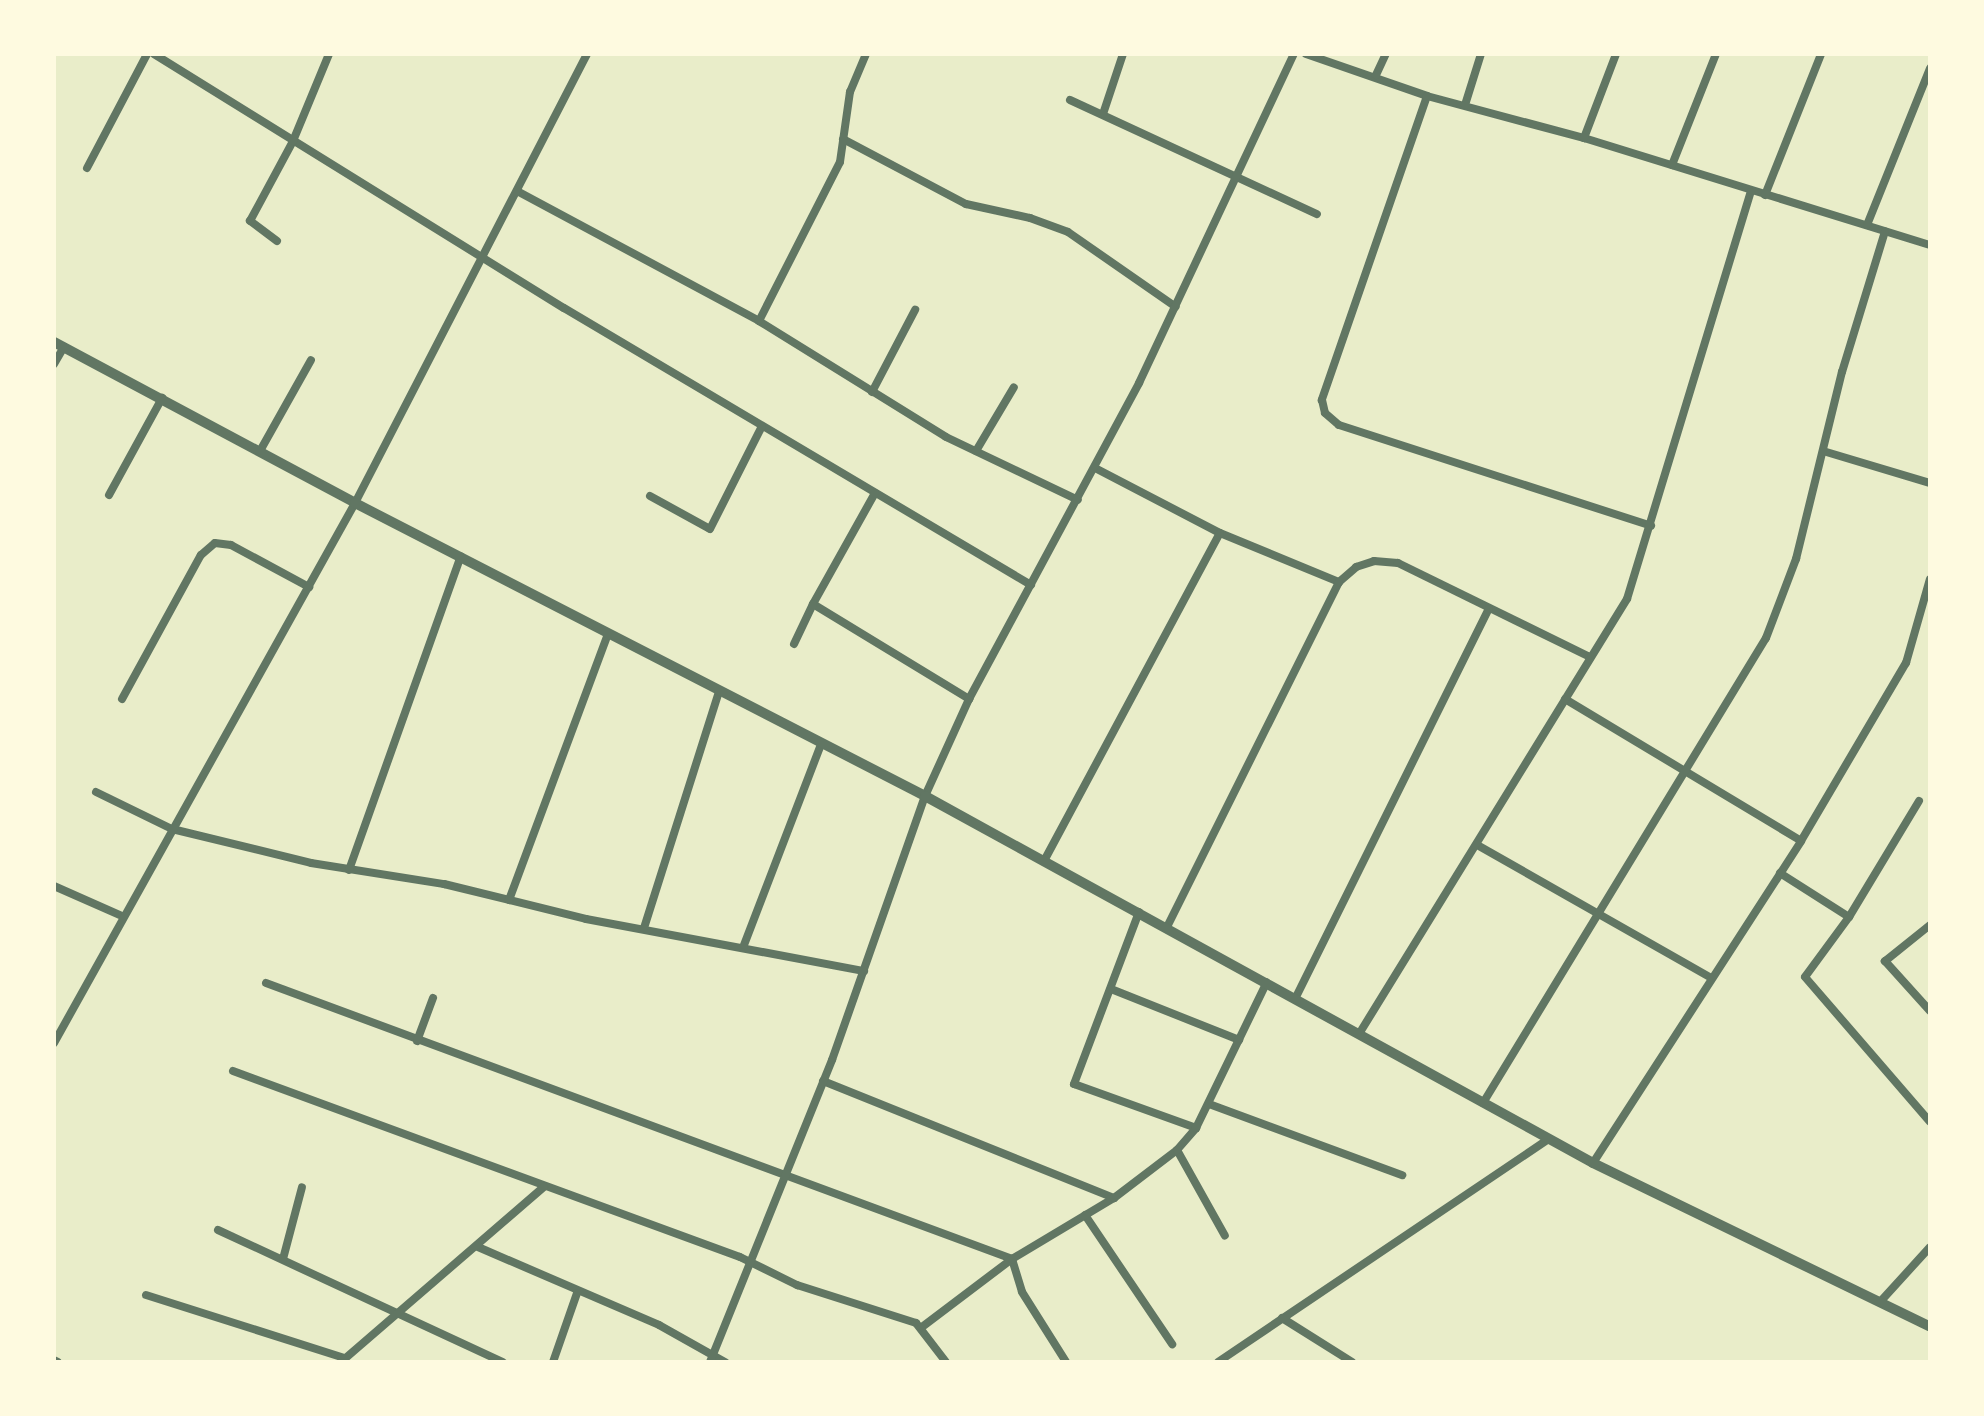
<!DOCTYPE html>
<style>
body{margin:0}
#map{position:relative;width:1984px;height:1416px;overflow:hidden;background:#e9edc9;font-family:Overpass,sans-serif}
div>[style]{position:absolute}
.minor>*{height:8px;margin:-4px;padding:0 4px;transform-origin:4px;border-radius:4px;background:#617663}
.tertiary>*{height:10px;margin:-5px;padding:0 5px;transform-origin:5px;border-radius:5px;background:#617663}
span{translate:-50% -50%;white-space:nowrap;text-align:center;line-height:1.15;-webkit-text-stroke:6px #fefae0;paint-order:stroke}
.frame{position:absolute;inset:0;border:56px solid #fefae0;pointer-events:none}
</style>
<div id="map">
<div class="minor">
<div style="left:154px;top:54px;width:482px;rotate:31.8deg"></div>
<div style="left:564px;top:308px;width:543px;rotate:30.67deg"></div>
<div style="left:1306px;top:54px;width:128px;rotate:19.1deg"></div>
<div style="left:1427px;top:96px;width:163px;rotate:15deg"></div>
<div style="left:1584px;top:138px;width:362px;rotate:17.2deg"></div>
<div style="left:1376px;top:75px;width:23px;rotate:-65deg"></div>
<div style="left:1427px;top:96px;width:322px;rotate:109.1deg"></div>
<div style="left:1322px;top:400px;width:13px;rotate:77deg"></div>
<div style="left:1325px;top:413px;width:18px;rotate:41deg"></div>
<div style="left:1339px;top:425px;width:328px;rotate:17.9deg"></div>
<div style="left:1070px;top:100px;width:272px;rotate:24.8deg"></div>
<div style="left:1465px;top:105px;width:53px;rotate:-72.6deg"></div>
<div style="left:1103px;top:114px;width:63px;rotate:-71.6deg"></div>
<div style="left:1584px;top:138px;width:90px;rotate:-69.1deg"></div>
<div style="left:843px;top:139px;width:139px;rotate:27.9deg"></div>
<div style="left:966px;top:204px;width:66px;rotate:12.3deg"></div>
<div style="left:1030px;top:218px;width:40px;rotate:20.2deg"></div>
<div style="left:1068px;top:232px;width:131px;rotate:34.8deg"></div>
<div style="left:1672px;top:165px;width:119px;rotate:-68.4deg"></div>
<div style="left:87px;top:168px;width:129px;rotate:-62.2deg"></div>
<div style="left:517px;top:191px;width:275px;rotate:28.2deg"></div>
<div style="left:759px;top:321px;width:220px;rotate:31.8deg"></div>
<div style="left:946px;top:437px;width:146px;rotate:25.5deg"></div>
<div style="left:1765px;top:195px;width:152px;rotate:-68.3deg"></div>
<div style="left:1867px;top:225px;width:169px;rotate:-68.1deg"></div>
<div style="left:277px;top:241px;width:34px;rotate:-143deg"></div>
<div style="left:250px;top:221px;width:91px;rotate:-61.7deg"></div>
<div style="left:293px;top:141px;width:94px;rotate:-67.5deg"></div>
<div style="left:759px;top:321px;width:178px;rotate:-63deg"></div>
<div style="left:840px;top:162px;width:71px;rotate:-81.9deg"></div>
<div style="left:850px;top:92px;width:41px;rotate:-67.2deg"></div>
<div style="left:54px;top:364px;width:20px;rotate:-60deg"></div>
<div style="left:872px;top:392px;width:93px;rotate:-62.3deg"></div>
<div style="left:260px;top:451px;width:104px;rotate:-60.7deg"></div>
<div style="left:976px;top:451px;width:74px;rotate:-59.3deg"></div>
<div style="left:1823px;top:451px;width:112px;rotate:16.7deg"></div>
<div style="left:1095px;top:468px;width:141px;rotate:27.5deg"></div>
<div style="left:1220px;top:533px;width:129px;rotate:22.4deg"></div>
<div style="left:875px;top:493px;width:127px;rotate:119.2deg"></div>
<div style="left:813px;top:604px;width:183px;rotate:31.3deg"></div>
<div style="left:109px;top:495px;width:111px;rotate:-61.3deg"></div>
<div style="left:650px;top:496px;width:68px;rotate:28.8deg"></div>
<div style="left:710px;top:529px;width:115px;rotate:-63.2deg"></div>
<div style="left:794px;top:644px;width:44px;rotate:-64.6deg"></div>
<div style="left:122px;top:699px;width:164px;rotate:-61.3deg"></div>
<div style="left:201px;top:555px;width:18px;rotate:-41deg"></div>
<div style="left:215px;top:543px;width:16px;rotate:7deg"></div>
<div style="left:231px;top:545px;width:89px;rotate:28.3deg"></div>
<div style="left:1565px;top:699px;width:275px;rotate:31deg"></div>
<div style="left:96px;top:792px;width:85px;rotate:26deg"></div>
<div style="left:172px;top:829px;width:143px;rotate:13.7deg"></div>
<div style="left:311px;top:863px;width:135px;rotate:9deg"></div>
<div style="left:444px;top:884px;width:146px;rotate:13.8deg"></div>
<div style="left:586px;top:919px;width:283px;rotate:10.6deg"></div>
<div style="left:1919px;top:801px;width:135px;rotate:121.1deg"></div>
<div style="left:1849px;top:917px;width:74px;rotate:126.3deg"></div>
<div style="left:1805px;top:977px;width:191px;rotate:49.2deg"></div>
<div style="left:1479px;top:846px;width:267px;rotate:29.6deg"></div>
<div style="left:1044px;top:861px;width:372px;rotate:-61.8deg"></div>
<div style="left:349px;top:870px;width:333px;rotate:-70.4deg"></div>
<div style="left:1780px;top:873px;width:82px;rotate:32.5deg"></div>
<div style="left:54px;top:886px;width:74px;rotate:23.8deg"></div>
<div style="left:509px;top:900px;width:284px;rotate:-69.6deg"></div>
<div style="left:1139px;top:912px;width:184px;rotate:110.7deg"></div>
<div style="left:1074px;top:1084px;width:130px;rotate:19.8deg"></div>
<div style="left:1930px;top:925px;width:58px;rotate:141.3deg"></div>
<div style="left:1885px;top:961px;width:67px;rotate:48deg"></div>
<div style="left:1167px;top:927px;width:385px;rotate:-63.5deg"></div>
<div style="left:1339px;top:582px;width:23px;rotate:-41deg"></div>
<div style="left:1356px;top:567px;width:19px;rotate:-18deg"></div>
<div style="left:1374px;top:561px;width:24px;rotate:5deg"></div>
<div style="left:1398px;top:563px;width:212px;rotate:26.1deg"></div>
<div style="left:644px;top:928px;width:249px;rotate:-72.4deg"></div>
<div style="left:744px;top:945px;width:215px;rotate:-69deg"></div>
<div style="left:266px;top:983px;width:795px;rotate:20.3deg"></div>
<div style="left:1012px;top:1259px;width:34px;rotate:73deg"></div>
<div style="left:1022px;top:1292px;width:83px;rotate:57.8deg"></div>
<div style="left:1111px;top:989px;width:138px;rotate:21.7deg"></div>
<div style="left:1296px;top:997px;width:433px;rotate:-63.6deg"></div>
<div style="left:1359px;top:1034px;width:511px;rotate:-58.36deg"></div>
<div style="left:1627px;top:599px;width:425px;rotate:-73.1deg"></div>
<div style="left:417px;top:1041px;width:46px;rotate:-69.6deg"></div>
<div style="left:54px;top:1043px;width:618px;rotate:-60.86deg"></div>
<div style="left:355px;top:503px;width:505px;rotate:-62.67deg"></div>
<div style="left:233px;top:1071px;width:540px;rotate:20.15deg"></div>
<div style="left:740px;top:1257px;width:64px;rotate:26.2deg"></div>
<div style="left:797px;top:1285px;width:125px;rotate:17.7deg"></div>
<div style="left:916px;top:1323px;width:49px;rotate:52.4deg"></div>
<div style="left:823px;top:1081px;width:314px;rotate:21.9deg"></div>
<div style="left:1483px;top:1103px;width:544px;rotate:-58.68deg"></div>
<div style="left:1766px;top:638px;width:85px;rotate:-69.2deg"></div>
<div style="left:1796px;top:559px;width:193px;rotate:-76.2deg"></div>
<div style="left:1842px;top:372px;width:147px;rotate:-73deg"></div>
<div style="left:1209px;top:1104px;width:206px;rotate:20.2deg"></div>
<div style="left:1177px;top:1150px;width:98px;rotate:60.8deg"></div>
<div style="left:1593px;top:1163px;width:383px;rotate:-57.1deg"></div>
<div style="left:1801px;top:841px;width:207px;rotate:-59.5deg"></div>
<div style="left:1906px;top:663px;width:87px;rotate:-74.1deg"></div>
<div style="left:1085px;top:1215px;width:156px;rotate:56deg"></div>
<div style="left:218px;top:1230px;width:314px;rotate:24.9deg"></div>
<div style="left:478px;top:1247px;width:197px;rotate:23.3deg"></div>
<div style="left:659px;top:1325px;width:76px;rotate:29.3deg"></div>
<div style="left:283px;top:1259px;width:74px;rotate:-75.2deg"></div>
<div style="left:146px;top:1295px;width:209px;rotate:17.6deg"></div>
<div style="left:1880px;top:1302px;width:74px;rotate:-47.7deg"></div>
<div style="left:1282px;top:1318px;width:83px;rotate:32.2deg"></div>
<div style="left:922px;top:1327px;width:113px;rotate:-37.1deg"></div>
<div style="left:1012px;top:1259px;width:119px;rotate:-30.9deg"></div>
<div style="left:1114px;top:1198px;width:79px;rotate:-37.3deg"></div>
<div style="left:1177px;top:1150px;width:29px;rotate:-49deg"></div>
<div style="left:1196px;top:1128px;width:162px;rotate:-64.1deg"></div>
<div style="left:54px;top:1360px;width:4px;rotate:27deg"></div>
<div style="left:341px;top:1362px;width:268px;rotate:-40.8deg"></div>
<div style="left:553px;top:1362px;width:73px;rotate:-70.8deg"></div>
<div style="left:710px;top:1362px;width:326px;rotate:-68deg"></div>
<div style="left:832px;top:1060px;width:280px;rotate:-70.6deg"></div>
<div style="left:925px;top:796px;width:107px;rotate:-65.6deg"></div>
<div style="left:969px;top:699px;width:359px;rotate:-61.7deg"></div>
<div style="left:1139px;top:383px;width:364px;rotate:-64.8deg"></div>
<div style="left:1218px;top:1362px;width:399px;rotate:-34deg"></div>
</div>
<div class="tertiary">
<div style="left:54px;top:342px;width:341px;rotate:28.1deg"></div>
<div style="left:355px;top:503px;width:641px;rotate:27.2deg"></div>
<div style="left:925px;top:796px;width:762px;rotate:28.78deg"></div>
<div style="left:1593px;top:1163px;width:375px;rotate:25.9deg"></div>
</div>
<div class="frame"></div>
</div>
